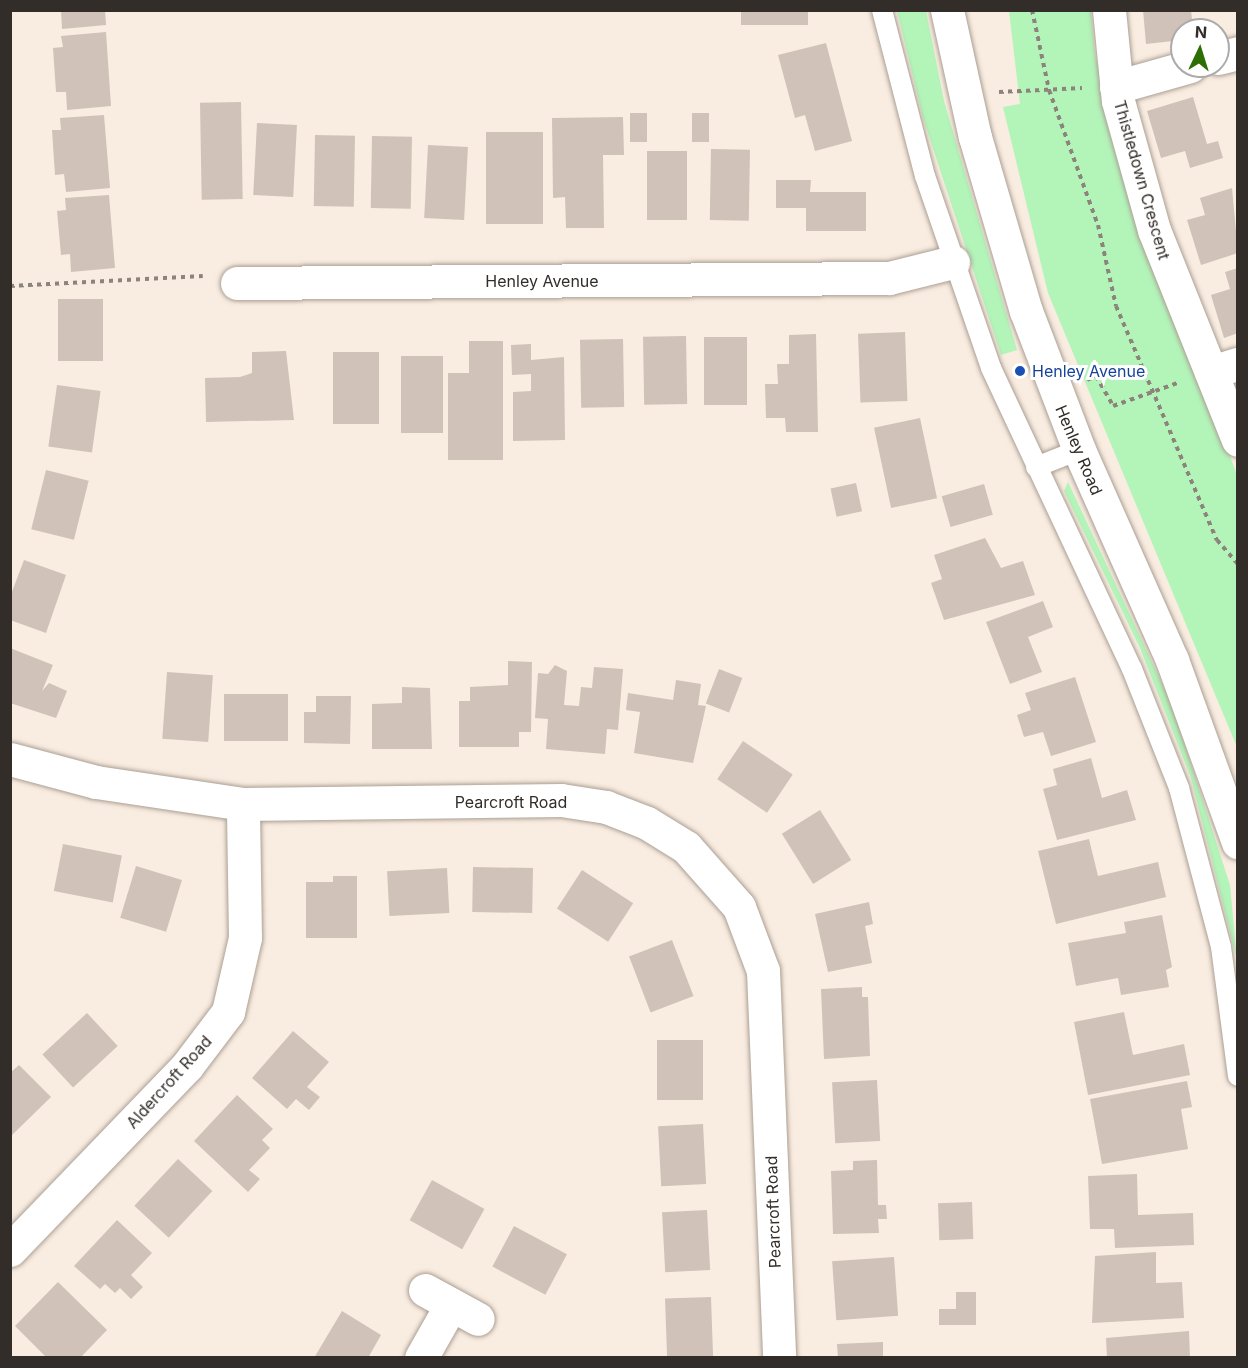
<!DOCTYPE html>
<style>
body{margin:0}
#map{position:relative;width:1248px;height:1368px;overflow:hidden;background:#f9ece0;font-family:Inter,sans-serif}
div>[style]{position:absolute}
.green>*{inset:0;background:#b3f4b9}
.building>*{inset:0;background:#d0c2b8;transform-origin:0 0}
.path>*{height:4px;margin-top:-2px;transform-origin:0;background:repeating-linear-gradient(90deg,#8c847c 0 4.5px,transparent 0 9px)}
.roads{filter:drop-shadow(0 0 2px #ab9f94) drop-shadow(0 0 2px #ab9f94)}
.service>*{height:20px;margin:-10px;padding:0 10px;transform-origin:10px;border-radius:10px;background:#fff}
.minor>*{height:33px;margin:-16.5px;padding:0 16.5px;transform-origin:16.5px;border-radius:16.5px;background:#fff}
.tertiary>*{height:33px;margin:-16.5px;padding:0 16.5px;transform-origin:16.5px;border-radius:16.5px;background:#fff}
.dots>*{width:16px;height:16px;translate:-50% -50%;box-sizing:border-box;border:3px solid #fff;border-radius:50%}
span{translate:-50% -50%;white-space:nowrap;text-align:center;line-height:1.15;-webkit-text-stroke:6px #fff;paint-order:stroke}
.street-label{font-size:16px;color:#322d29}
.transit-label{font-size:16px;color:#164399}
.left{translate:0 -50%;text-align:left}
.frame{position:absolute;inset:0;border:12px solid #322d29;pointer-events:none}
.north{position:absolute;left:1170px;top:18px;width:60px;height:60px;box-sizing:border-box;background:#fff;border:2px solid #adaba9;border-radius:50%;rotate:4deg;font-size:16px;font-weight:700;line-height:24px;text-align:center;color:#322d29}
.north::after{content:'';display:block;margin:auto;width:21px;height:27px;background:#2e6f05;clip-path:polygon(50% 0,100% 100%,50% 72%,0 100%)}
</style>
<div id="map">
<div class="green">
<div style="clip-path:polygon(897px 11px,926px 11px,944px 101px,1017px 350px,1001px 355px,923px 118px)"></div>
<div style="clip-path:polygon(1009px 11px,1091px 11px,1095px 55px,1131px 190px,1237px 475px,1237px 747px,1048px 293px,1003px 107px,1020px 104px)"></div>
<div style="clip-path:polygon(1068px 482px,1172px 705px,1230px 885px,1237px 960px,1191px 778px,1140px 648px,1064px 491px)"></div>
</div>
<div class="building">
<div style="clip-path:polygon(61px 10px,105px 10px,106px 25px,62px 29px)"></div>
<div style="left:741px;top:10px;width:67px;height:15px"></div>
<div style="clip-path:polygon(1143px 10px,1191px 10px,1193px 30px,1182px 30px,1182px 40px,1146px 44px)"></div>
<div style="clip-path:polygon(106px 32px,111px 106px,67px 110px,66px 92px,56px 92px,53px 48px,63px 47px,61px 36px)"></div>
<div style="clip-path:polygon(826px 43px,852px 141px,815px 151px,805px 115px,795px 118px,778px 55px)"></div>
<div style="clip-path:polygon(1193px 97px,1207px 144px,1218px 141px,1223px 158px,1190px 168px,1185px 151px,1161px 158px,1147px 111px)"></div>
<div style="left:241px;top:102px;width:97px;height:41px;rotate:89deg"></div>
<div style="left:630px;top:113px;width:17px;height:29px"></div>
<div style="left:692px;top:113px;width:17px;height:29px"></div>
<div style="clip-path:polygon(104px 115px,110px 188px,66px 192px,64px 174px,55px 175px,52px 130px,61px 130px,60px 118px)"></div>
<div style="clip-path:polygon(623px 117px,624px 155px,603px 155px,604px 228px,566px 228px,565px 197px,553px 198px,552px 118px)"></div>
<div style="left:257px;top:123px;width:40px;height:72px;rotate:3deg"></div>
<div style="left:486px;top:132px;width:57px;height:92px"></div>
<div style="left:315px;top:135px;width:40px;height:71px;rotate:1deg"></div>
<div style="left:372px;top:136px;width:40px;height:72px;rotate:1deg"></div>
<div style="left:428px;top:145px;width:40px;height:73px;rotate:3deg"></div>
<div style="left:711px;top:149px;width:39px;height:71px;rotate:1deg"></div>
<div style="left:647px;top:151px;width:40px;height:69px"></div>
<div style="clip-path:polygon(776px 180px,811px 180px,810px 192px,866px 192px,866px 231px,806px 231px,806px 208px,776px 208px)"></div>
<div style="clip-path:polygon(1232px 188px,1238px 253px,1201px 265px,1187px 220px,1205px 215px,1200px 198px)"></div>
<div style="clip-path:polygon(109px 195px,115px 268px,71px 272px,70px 254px,61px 255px,57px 211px,66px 210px,65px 198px)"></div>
<div style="clip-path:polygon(1238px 268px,1238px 333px,1224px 338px,1211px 295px,1230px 289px,1225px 272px)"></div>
<div style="left:58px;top:299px;width:45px;height:62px"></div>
<div style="left:905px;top:332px;width:69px;height:47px;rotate:88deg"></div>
<div style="clip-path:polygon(816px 334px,818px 432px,786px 432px,785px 418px,766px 418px,765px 384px,778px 384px,777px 364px,789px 364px,789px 335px)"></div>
<div style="left:686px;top:336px;width:68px;height:43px;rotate:89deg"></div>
<div style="left:704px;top:337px;width:43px;height:68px"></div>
<div style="left:623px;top:339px;width:68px;height:43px;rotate:89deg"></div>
<div style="clip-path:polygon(469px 341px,503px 341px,503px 460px,448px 460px,448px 373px,469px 373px)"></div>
<div style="clip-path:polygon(531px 344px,531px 360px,564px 357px,565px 440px,513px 441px,513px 392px,531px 391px,531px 374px,512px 375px,511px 345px)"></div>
<div style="clip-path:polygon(286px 351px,294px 420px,206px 422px,205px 378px,240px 377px,252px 373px,252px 352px)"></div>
<div style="left:333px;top:352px;width:46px;height:72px"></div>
<div style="left:401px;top:356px;width:42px;height:77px"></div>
<div style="left:57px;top:385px;width:44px;height:62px;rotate:8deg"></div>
<div style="left:920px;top:418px;width:82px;height:47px;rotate:78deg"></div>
<div style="left:46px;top:470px;width:44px;height:61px;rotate:14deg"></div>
<div style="left:856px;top:483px;width:29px;height:26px;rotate:78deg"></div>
<div style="left:984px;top:484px;width:32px;height:44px;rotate:74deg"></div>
<div style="clip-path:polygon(985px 538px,1001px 568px,1023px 561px,1035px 595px,944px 620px,931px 583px,942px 579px,934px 555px)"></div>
<div style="clip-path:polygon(24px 560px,66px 575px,46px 633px,10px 620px,10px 597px)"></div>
<div style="clip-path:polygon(1043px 601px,1053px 627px,1028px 637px,1042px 672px,1010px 684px,986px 622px)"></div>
<div style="clip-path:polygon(10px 648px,53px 665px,42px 691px,49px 683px,67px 691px,56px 718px,10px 703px)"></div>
<div style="clip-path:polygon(508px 661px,532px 662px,531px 732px,519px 732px,519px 747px,459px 747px,459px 701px,470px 701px,470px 687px,508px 685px)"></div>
<div style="clip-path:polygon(555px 665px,567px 671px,564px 705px,579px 706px,581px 687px,592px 688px,594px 667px,623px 669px,618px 730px,607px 729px,605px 754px,546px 749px,548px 719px,535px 718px,538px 673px,548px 674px)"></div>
<div style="left:719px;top:669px;width:25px;height:37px;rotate:21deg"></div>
<div style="left:167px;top:672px;width:46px;height:67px;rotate:4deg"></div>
<div style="clip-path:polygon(1075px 677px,1096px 742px,1051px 756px,1043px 732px,1024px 737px,1017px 715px,1031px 710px,1025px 693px)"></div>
<div style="clip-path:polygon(676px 680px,701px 684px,698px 705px,706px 706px,693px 763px,634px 753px,640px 712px,626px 710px,628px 693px,673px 700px)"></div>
<div style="clip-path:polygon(402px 687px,430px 688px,432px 749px,372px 749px,372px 704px,402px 703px)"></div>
<div style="left:224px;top:694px;width:64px;height:47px"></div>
<div style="clip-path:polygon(316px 696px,351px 696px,350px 744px,304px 743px,304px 712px,316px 712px)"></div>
<div style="left:743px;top:741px;width:60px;height:46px;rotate:34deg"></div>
<div style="clip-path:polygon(1091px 758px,1102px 798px,1127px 790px,1136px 820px,1057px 840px,1043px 789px,1057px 785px,1053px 769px)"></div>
<div style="left:820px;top:810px;width:59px;height:45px;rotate:58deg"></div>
<div style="clip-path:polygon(1089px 839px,1098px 876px,1158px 862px,1166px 897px,1056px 924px,1038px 851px)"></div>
<div style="left:63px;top:844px;width:60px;height:48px;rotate:11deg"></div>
<div style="left:136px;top:866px;width:48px;height:54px;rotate:17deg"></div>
<div style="left:473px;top:867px;width:60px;height:45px;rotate:1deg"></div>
<div style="left:447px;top:868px;width:45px;height:60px;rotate:87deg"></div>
<div style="left:582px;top:870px;width:61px;height:46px;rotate:33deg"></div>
<div style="clip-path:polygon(333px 876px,357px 876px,357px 938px,306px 938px,306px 882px,333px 882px)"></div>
<div style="clip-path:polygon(869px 902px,873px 924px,865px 926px,872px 963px,828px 972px,815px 914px)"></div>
<div style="clip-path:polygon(1162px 915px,1172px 967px,1166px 970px,1169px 987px,1121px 995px,1118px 978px,1076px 986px,1068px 943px,1126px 933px,1124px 922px)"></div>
<div style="left:672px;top:940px;width:60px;height:46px;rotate:69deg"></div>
<div style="clip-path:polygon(862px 987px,862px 997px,868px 997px,870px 1056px,824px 1059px,821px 989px)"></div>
<div style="clip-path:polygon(1124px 1012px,1133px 1055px,1184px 1044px,1190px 1075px,1088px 1095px,1074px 1022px)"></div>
<div style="left:87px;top:1013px;width:45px;height:61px;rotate:47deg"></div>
<div style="clip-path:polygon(293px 1031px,329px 1062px,307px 1087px,320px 1097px,309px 1110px,296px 1099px,287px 1109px,252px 1078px)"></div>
<div style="left:657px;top:1040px;width:46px;height:60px"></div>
<div style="clip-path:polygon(19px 1065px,51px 1097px,10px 1137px,10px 1073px)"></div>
<div style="left:877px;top:1080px;width:61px;height:45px;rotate:87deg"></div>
<div style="clip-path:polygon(1187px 1081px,1192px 1107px,1181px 1109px,1188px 1149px,1102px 1164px,1090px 1099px)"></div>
<div style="clip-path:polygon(237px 1095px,273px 1129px,262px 1140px,270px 1148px,249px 1170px,260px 1179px,248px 1192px,194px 1141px)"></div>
<div style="left:703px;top:1124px;width:60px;height:45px;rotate:87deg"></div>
<div style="left:178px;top:1159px;width:47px;height:64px;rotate:43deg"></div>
<div style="clip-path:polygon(877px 1160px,878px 1205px,886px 1205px,887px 1219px,878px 1219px,879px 1233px,833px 1234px,831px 1171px,853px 1170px,853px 1161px)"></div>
<div style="clip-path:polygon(1137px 1174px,1138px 1215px,1193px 1213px,1194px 1245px,1115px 1248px,1114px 1229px,1090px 1229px,1088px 1176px)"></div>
<div style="left:432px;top:1180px;width:60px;height:46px;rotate:29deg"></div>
<div style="left:972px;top:1202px;width:37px;height:34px;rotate:88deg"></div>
<div style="left:707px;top:1210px;width:60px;height:45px;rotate:87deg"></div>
<div style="clip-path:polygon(117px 1220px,152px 1253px,131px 1275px,143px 1287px,131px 1299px,120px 1288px,115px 1293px,105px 1284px,100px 1289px,74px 1266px)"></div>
<div style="left:514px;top:1226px;width:60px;height:46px;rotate:28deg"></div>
<div style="clip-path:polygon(1156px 1252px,1156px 1283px,1182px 1282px,1184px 1318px,1092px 1323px,1095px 1256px)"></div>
<div style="left:894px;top:1257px;width:59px;height:62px;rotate:86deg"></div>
<div style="clip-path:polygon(58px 1282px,107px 1330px,80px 1358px,47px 1358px,15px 1326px)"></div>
<div style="clip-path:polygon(956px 1292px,976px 1292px,976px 1325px,939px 1325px,939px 1309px,956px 1309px)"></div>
<div style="left:711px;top:1297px;width:60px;height:46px;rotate:88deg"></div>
<div style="clip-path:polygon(342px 1311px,381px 1335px,368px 1358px,314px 1358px)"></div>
<div style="clip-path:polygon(1189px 1331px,1190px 1358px,1107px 1358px,1106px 1338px)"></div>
<div style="clip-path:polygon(883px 1342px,883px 1358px,838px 1358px,837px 1344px)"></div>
</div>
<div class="path">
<div style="left:1032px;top:10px;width:82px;rotate:78deg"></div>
<div style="left:1049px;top:90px;width:144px;rotate:70.1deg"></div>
<div style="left:1098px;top:225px;width:83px;rotate:77.5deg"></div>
<div style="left:1116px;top:306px;width:255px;rotate:66.7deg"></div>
<div style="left:1217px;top:540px;width:32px;rotate:49deg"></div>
<div style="left:999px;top:92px;width:83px;rotate:-2.8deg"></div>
<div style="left:10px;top:286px;width:193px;rotate:-3deg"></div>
<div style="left:1087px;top:380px;width:10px;rotate:-24deg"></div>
<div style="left:1096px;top:376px;width:34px;rotate:60deg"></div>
<div style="left:1113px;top:406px;width:71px;rotate:-19.7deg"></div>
</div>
<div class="roads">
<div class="service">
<div style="left:882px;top:10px;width:171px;rotate:75.5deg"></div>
<div style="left:925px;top:176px;width:203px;rotate:71deg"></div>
<div style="left:991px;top:368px;width:332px;rotate:64.9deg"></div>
<div style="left:1132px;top:669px;width:128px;rotate:68.4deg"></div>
<div style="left:1179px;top:788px;width:164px;rotate:75.2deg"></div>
<div style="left:1221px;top:947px;width:130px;rotate:82.5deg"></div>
<div style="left:1036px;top:467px;width:46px;rotate:-21.6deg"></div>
</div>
<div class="minor">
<div style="left:1109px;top:10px;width:91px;rotate:84.4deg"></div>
<div style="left:1118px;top:101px;width:134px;rotate:74.4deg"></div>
<div style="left:1154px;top:230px;width:226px;rotate:68.2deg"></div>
<div style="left:1218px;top:58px;width:21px;rotate:-14deg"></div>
<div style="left:1116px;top:87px;width:77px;rotate:-15.8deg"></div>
<div style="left:237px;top:283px;width:652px;rotate:-0.44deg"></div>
<div style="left:889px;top:278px;width:66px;rotate:-14deg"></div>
<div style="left:1211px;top:372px;width:28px;rotate:-17deg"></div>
<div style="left:10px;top:759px;width:89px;rotate:15deg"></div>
<div style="left:96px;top:782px;width:149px;rotate:8.5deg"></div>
<div style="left:243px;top:804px;width:318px;rotate:-0.7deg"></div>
<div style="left:561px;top:800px;width:46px;rotate:8.8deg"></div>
<div style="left:606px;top:807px;width:44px;rotate:21.3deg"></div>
<div style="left:647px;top:823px;width:46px;rotate:31.6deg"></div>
<div style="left:686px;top:847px;width:80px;rotate:48.5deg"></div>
<div style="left:739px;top:907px;width:68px;rotate:69.4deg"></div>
<div style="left:763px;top:971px;width:387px;rotate:87.6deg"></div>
<div style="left:10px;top:1250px;width:255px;rotate:-46.1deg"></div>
<div style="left:187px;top:1066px;width:68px;rotate:-52.8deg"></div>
<div style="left:228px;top:1012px;width:76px;rotate:-77.1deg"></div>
<div style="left:245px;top:938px;width:134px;rotate:-90.9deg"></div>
<div style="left:425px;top:1290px;width:60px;rotate:28.7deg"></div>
<div style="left:421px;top:1358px;width:61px;rotate:-60.5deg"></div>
</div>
<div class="tertiary">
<div style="left:947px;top:10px;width:130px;rotate:77.6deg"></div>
<div style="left:975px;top:137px;width:181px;rotate:73.7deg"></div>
<div style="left:1026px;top:311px;width:149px;rotate:69.1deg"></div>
<div style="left:1079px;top:450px;width:230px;rotate:66.1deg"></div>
<div style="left:1172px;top:660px;width:194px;rotate:70.1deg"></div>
</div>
</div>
<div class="dots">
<div style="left:1020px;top:371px;background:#1a4fb4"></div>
</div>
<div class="street-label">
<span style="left:1142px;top:180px;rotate:74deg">Thistledown Crescent</span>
<span style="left:542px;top:281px">Henley Avenue</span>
<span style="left:1079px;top:450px;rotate:67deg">Henley Road</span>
<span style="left:511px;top:802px">Pearcroft Road</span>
<span style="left:169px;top:1082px;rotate:-48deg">Aldercroft Road</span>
<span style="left:773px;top:1212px;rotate:-92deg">Pearcroft Road</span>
</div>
<div class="transit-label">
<span class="left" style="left:1032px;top:371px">Henley Avenue</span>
</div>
<div class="frame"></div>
<div class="north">N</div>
</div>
